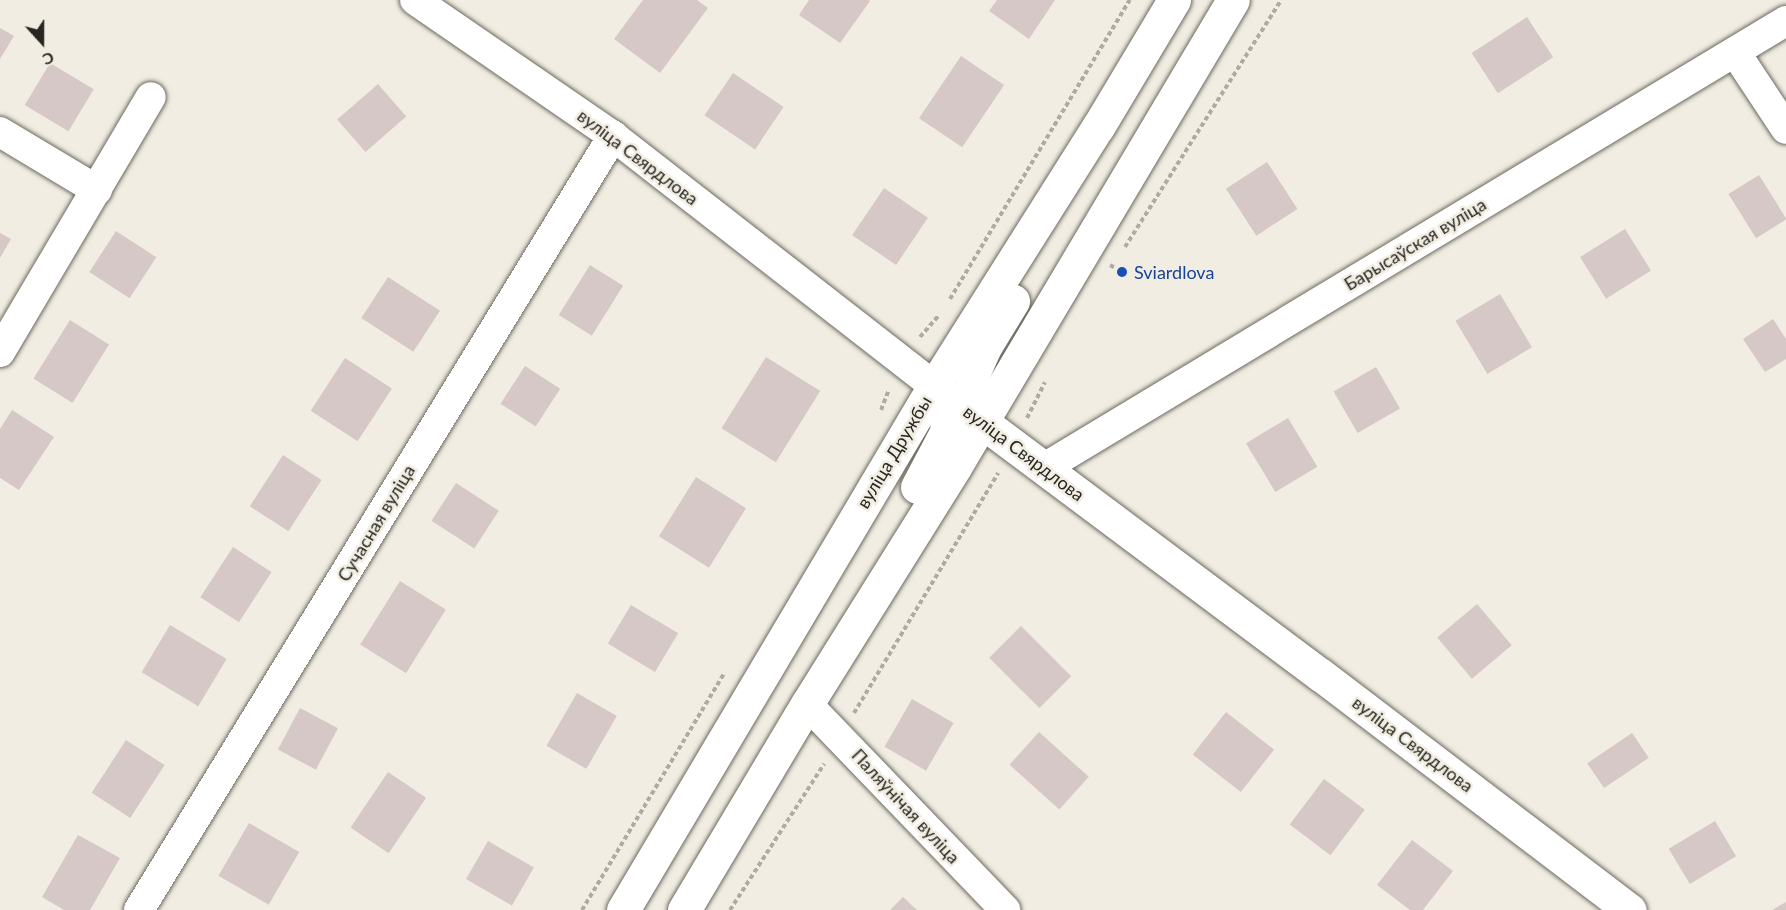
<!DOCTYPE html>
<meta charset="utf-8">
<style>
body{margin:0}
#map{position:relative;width:1786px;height:910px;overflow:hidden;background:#f1ede2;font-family:Lato,sans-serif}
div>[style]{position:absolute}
.building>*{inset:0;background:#d6c8c7;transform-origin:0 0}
.path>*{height:4px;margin-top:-2px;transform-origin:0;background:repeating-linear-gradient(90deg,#aeaba2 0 4.5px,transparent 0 7.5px)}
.roads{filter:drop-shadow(0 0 2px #6c695f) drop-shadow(0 0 2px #6c695f)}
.minor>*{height:30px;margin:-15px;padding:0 15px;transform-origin:15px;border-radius:15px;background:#fff}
.major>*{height:33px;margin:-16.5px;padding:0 16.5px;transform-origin:16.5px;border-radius:16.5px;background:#fff}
.dots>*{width:16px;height:16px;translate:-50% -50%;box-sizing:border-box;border:3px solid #f1ede2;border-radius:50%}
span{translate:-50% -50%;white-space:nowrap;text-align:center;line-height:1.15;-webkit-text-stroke:5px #f1ede2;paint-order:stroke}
.street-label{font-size:18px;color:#272621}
.transit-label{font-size:18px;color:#164399}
.left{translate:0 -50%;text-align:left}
.north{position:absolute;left:12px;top:12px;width:60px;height:60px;-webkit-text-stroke:4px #f1ede2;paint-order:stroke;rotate:159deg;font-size:16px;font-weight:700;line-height:24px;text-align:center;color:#272621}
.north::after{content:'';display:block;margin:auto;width:21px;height:27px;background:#272621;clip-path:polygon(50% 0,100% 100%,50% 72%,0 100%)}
</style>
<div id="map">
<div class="building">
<div style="clip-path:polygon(643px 0,697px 0,708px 8px,660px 73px,614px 39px)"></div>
<div style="clip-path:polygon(809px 0,868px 0,870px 1px,840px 43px,799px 15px)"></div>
<div style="clip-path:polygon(997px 0,1055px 0,1029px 39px,989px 11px)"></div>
<div style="left:1527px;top:17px;width:48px;height:66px;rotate:57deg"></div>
<div style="clip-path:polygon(0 28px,14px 36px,0 59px)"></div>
<div style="left:961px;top:56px;width:52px;height:75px;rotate:34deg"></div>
<div style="left:50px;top:63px;width:51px;height:49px;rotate:31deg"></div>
<div style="left:733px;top:73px;width:61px;height:51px;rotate:34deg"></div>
<div style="left:378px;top:84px;width:43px;height:54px;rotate:49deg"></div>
<div style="left:1267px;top:162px;width:56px;height:49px;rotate:57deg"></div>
<div style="left:1759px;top:175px;width:52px;height:36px;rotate:58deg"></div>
<div style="left:884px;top:188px;width:53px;height:57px;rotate:34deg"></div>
<div style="left:1625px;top:229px;width:49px;height:53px;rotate:58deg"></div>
<div style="left:116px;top:231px;width:48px;height:49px;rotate:33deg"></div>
<div style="clip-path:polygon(0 233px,11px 239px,0 258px)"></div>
<div style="left:590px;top:265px;width:39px;height:59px;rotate:32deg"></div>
<div style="left:388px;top:277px;width:62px;height:49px;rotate:33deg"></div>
<div style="left:1500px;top:294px;width:62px;height:52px;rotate:59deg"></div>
<div style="clip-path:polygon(1773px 319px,1786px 339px,1786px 359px,1765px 372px,1743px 339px)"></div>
<div style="left:70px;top:320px;width:46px;height:69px;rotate:32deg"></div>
<div style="left:766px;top:357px;width:64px;height:84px;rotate:32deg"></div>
<div style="left:345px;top:358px;width:56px;height:63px;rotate:33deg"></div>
<div style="left:525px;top:366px;width:42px;height:45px;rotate:33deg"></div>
<div style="left:1376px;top:367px;width:48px;height:49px;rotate:60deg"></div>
<div style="clip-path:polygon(12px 410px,54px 437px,19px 490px,0 478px,0 429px)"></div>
<div style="left:1288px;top:418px;width:57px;height:49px;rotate:59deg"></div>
<div style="left:283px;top:455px;width:46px;height:61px;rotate:33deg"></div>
<div style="left:696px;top:477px;width:59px;height:70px;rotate:32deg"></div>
<div style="left:456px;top:483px;width:51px;height:45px;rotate:33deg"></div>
<div style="left:233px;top:547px;width:46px;height:60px;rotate:33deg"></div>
<div style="left:400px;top:581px;width:54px;height:75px;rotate:32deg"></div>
<div style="left:1477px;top:604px;width:54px;height:52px;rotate:50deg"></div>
<div style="left:631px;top:605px;width:55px;height:45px;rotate:31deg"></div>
<div style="left:170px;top:625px;width:66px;height:55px;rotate:31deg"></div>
<div style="left:1021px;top:626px;width:71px;height:45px;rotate:45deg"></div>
<div style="left:577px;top:693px;width:46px;height:61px;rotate:30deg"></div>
<div style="left:912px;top:699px;width:48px;height:55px;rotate:30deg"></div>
<div style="left:300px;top:708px;width:43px;height:47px;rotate:28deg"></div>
<div style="left:1226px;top:712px;width:61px;height:54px;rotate:38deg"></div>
<div style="left:1039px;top:732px;width:67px;height:44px;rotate:42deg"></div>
<div style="left:1632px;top:733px;width:30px;height:54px;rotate:56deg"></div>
<div style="left:126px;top:740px;width:46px;height:63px;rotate:33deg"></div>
<div style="left:388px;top:772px;width:46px;height:67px;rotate:34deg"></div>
<div style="left:1324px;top:779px;width:51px;height:57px;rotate:37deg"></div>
<div style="left:1715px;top:821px;width:41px;height:54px;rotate:59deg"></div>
<div style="left:249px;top:823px;width:58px;height:61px;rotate:30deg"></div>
<div style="clip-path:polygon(78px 835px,120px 858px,90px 910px,64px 910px,42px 897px)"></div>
<div style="clip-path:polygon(1412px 840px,1453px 871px,1423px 910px,1410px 910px,1377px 885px)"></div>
<div style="left:488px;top:841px;width:53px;height:44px;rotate:30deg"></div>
<div style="clip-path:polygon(903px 897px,917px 910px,890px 910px)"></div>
<div style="clip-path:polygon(1786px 902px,1786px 910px,1772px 910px)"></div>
</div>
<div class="path">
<div style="left:1125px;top:247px;width:292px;rotate:-57.7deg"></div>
<div style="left:1110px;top:265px;width:14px;rotate:30deg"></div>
<div style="left:950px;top:299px;width:349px;rotate:-59deg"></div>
<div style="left:920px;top:337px;width:29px;rotate:-49deg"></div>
<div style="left:881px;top:410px;width:22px;rotate:-69deg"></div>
<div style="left:1027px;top:418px;width:40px;rotate:-63.4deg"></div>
<div style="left:854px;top:713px;width:280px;rotate:-59deg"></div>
<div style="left:582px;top:910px;width:275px;rotate:-59deg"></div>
<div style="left:730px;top:910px;width:174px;rotate:-57.2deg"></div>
</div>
<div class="roads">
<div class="minor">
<div style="left:415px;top:0;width:240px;rotate:34.5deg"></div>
<div style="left:613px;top:136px;width:407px;rotate:37.9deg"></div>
<div style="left:1735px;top:52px;width:92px;rotate:56.5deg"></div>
<div style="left:0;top:132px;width:113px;rotate:30.9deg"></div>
<div style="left:0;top:352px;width:296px;rotate:-59.4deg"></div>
<div style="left:1044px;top:468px;width:866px;rotate:-31.07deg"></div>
<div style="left:807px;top:704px;width:286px;rotate:46.1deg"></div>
<div style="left:139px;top:910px;width:908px;rotate:-58.52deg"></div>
</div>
<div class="major">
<div style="left:934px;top:386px;width:483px;rotate:36.8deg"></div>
<div style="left:1321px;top:675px;width:388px;rotate:37.3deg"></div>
<div style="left:981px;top:422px;width:18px;rotate:-119deg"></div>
<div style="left:972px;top:406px;width:32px;rotate:-88deg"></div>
<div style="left:973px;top:374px;width:30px;rotate:-66deg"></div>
<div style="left:985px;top:347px;width:54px;rotate:-58.7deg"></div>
<div style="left:917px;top:487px;width:64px;rotate:-62.2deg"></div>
<div style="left:947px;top:430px;width:27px;rotate:-96deg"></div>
<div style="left:944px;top:403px;width:20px;rotate:-120deg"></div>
<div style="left:623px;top:910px;width:609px;rotate:-59.31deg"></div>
<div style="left:934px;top:386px;width:307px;rotate:-57.7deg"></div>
<div style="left:1098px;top:127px;width:148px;rotate:-59.1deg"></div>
<div style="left:684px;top:910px;width:240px;rotate:-59.2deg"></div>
<div style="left:807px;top:704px;width:279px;rotate:-58deg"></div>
<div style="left:955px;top:467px;width:543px;rotate:-59.24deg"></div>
</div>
</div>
<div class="dots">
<div style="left:1122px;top:272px;background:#1a4fb4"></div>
</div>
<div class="street-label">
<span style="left:638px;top:157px;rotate:37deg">вуліца Свярдлова</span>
<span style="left:1415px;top:244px;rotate:-31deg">Барысаўская вуліца</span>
<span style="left:894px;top:452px;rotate:-59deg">вуліца Дружбы</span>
<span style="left:1024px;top:453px;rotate:37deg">вуліца Свярдлова</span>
<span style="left:376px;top:523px;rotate:-59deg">Сучасная вуліца</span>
<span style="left:1413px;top:744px;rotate:37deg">вуліца Свярдлова</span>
<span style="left:906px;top:806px;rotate:47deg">Паляўнічая вуліца</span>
</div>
<div class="transit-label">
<span class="left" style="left:1134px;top:272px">Sviardlova</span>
</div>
<div class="north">С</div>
</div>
